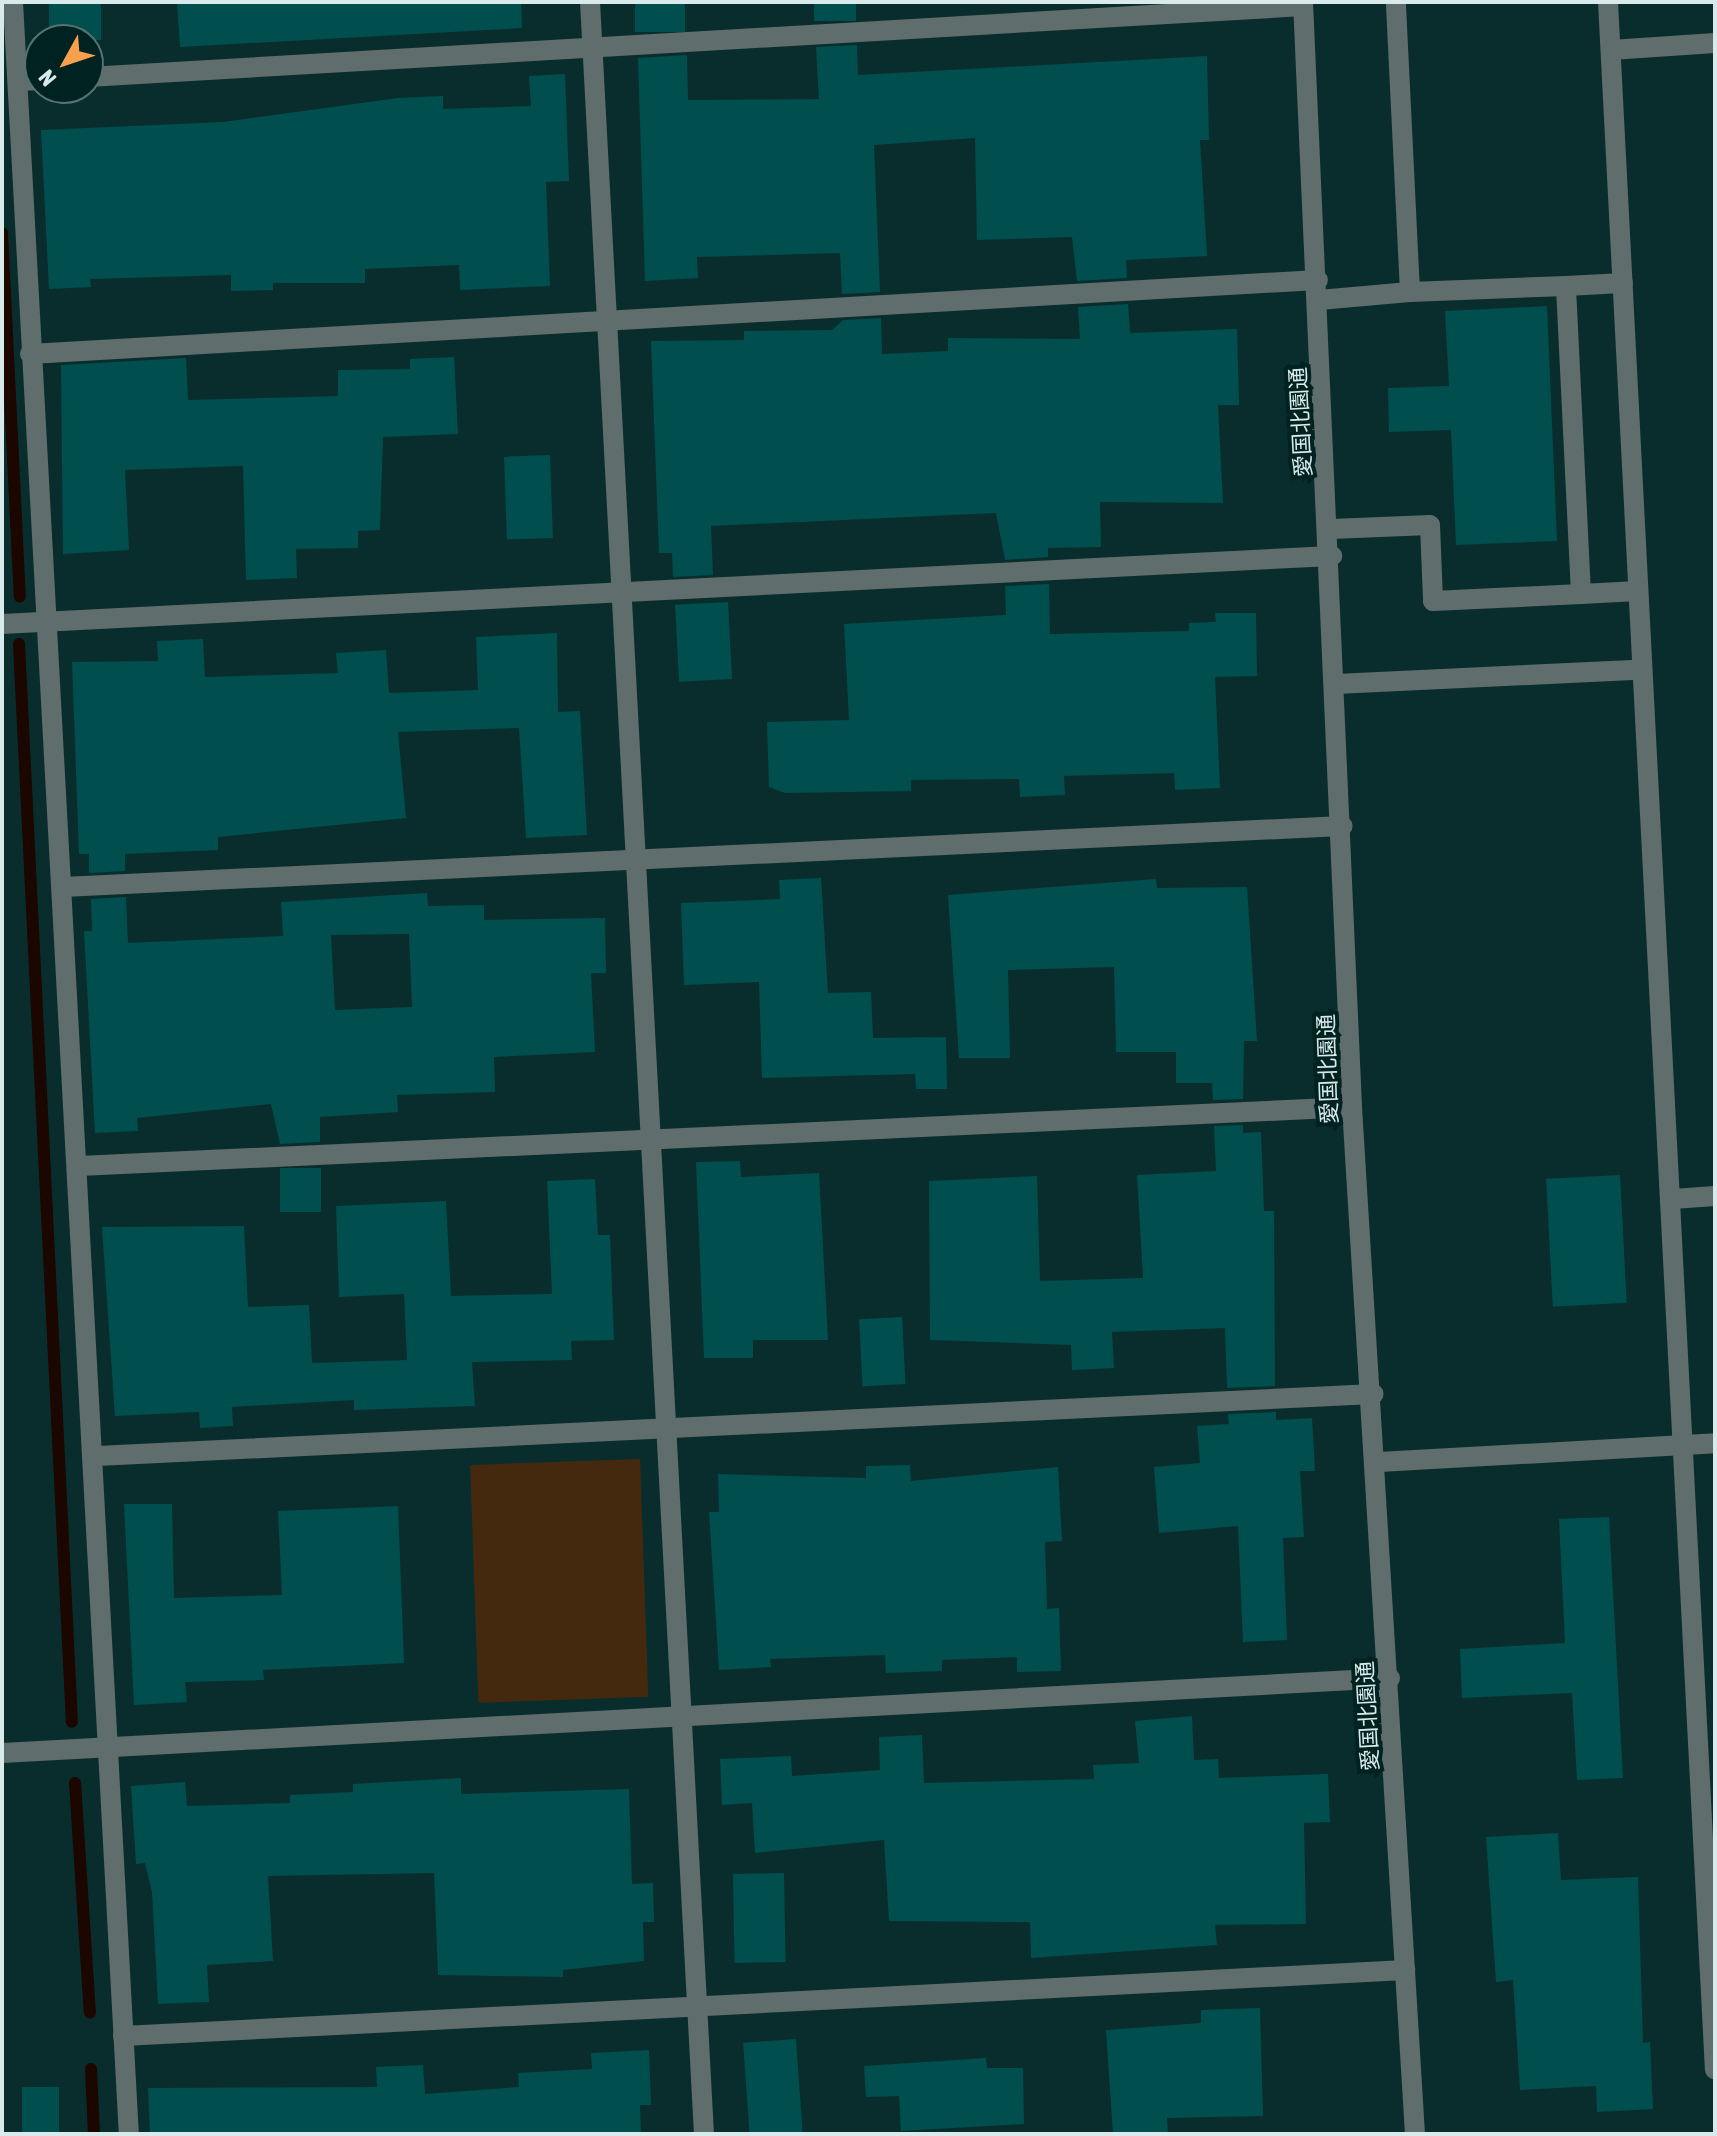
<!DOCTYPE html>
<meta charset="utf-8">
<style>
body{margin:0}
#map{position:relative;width:1717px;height:2136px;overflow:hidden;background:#092d2c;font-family:"Asap Condensed","Noto Sans JP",sans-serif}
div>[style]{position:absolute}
.green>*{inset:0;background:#45290f;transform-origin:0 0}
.stream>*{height:12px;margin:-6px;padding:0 6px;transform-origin:6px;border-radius:6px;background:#1b0600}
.building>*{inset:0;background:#004f4e;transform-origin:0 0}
.service>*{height:20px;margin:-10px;padding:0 10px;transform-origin:10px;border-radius:10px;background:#5f6d6c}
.minor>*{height:20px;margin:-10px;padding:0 10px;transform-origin:10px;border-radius:10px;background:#5f6d6c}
.tertiary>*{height:20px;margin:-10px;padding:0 10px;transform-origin:10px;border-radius:10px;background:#5f6d6c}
span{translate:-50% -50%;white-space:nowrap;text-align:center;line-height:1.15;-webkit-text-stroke:8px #002322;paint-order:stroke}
.street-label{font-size:22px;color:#d8eae9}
.frame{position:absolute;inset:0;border:4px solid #d8eae9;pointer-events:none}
.north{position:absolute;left:24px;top:24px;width:80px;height:80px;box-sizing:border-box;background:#002322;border:2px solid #567372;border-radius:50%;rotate:230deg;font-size:22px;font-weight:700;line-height:32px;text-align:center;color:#d8eae9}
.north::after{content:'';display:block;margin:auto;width:28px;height:36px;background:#f9a04c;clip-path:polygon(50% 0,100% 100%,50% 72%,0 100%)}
</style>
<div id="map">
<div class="green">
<div style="left:640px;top:1459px;width:238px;height:170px;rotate:88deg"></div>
</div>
<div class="stream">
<div style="left:2px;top:233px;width:364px;rotate:87.2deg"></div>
<div style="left:19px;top:644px;width:1079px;rotate:87.19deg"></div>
<div style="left:75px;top:1783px;width:230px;rotate:86.3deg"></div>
<div style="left:91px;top:2069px;width:65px;rotate:87.4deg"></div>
</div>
<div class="building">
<div style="left:49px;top:2px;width:52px;height:38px"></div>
<div style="clip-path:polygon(177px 2px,521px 2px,522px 28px,180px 47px)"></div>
<div style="left:635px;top:2px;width:50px;height:30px"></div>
<div style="left:814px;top:2px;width:42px;height:19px"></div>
<div style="clip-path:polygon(857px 45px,858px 75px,1207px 56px,1209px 140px,1200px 140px,1207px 256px,1126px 260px,1127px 278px,1077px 281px,1072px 237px,977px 240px,975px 138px,874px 145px,880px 292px,842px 294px,840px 253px,697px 257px,698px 278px,645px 281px,638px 58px,687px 55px,688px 100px,819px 99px,816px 47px)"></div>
<div style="clip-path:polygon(565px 74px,569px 181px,546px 182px,550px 286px,460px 290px,459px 265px,365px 269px,365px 283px,273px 283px,273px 290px,231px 291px,231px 275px,90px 279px,91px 287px,49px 289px,41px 130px,223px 122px,398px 98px,443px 96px,443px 109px,531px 106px,529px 76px)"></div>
<div style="clip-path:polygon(1128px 304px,1130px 333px,1237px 329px,1239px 405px,1218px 405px,1223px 503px,1100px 502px,1101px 547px,1048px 548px,1048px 557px,1005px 560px,996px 513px,711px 526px,713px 575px,673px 577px,672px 553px,659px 553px,651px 341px,744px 340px,744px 331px,832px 330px,843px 320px,881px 318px,882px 354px,948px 351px,948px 338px,1080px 339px,1078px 307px)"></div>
<div style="clip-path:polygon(1547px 306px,1557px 541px,1456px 545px,1451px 430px,1389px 432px,1388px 388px,1449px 386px,1445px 311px)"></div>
<div style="clip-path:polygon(454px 357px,458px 434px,383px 437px,380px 530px,358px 531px,358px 548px,296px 549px,297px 578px,246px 580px,243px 466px,125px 470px,129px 550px,63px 554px,61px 365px,186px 358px,188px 400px,338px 396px,338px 370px,410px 369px,410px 359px)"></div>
<div style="left:550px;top:455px;width:83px;height:46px;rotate:88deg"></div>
<div style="clip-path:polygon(1049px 584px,1050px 634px,1189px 631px,1189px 623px,1216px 622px,1215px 613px,1256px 613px,1257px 676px,1215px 677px,1220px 788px,1175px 790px,1174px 773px,1064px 776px,1065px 795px,1020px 797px,1019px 779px,911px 780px,911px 791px,785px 793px,769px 787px,767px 722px,849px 720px,844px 624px,1006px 615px,1005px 586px)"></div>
<div style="left:728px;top:602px;width:77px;height:53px;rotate:87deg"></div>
<div style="clip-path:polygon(557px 633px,558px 712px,580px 711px,587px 835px,526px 838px,519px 728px,398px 732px,406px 818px,218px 837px,218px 850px,125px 854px,125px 871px,89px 873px,89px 854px,79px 854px,72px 662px,158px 661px,157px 641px,203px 639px,205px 677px,338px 673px,336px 653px,386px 650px,389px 693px,478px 690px,476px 637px)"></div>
<div style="clip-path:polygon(821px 878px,828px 993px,871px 992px,873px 1038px,946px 1037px,947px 1089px,916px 1089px,915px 1074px,762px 1078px,759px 982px,684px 985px,681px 903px,780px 899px,779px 880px)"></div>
<div style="clip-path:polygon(1156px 879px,1157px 888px,1247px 887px,1257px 1041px,1244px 1041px,1243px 1099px,1213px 1100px,1212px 1083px,1176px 1083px,1176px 1052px,1116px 1052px,1114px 967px,1008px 970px,1010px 1058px,959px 1058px,948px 895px)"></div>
<div style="clip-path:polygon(evenodd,427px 893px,428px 906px,484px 905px,484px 920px,605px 918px,606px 973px,591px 973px,595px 1052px,494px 1057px,495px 1092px,397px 1095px,398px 1112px,320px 1117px,320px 1142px,280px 1144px,271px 1104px,137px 1118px,138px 1131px,95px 1133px,84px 931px,92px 931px,91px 899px,126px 897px,128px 943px,283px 936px,281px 902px,427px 893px,409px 934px,412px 1007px,335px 1010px,331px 935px,409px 934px)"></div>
<div style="clip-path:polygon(1243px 1125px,1243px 1133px,1261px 1132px,1264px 1211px,1274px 1211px,1275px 1386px,1227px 1388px,1225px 1328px,1112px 1332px,1114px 1368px,1072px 1370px,1071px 1345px,930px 1340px,929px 1181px,1037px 1176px,1040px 1281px,1143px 1278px,1137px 1175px,1216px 1171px,1214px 1126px)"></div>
<div style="clip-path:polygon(740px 1161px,741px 1177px,819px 1173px,828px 1340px,753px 1340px,753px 1358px,704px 1358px,696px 1162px)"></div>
<div style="left:321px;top:1168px;width:44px;height:41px;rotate:90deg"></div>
<div style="left:1620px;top:1175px;width:128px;height:74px;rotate:87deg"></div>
<div style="clip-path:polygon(595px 1179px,598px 1235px,610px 1235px,614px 1340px,571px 1341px,572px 1360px,472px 1362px,475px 1406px,354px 1410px,354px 1400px,232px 1407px,233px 1426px,200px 1428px,199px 1412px,115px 1416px,102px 1227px,244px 1226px,248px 1307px,309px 1305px,312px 1363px,407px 1360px,404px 1294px,339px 1297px,336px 1206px,446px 1201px,451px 1296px,552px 1294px,547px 1181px)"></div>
<div style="left:902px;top:1317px;width:67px;height:43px;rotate:87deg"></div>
<div style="clip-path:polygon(1276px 1412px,1276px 1420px,1312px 1418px,1315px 1471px,1300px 1471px,1304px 1537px,1283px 1538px,1287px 1640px,1243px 1642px,1238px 1526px,1159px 1533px,1154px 1467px,1200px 1463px,1197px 1426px,1229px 1424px,1228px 1414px)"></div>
<div style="clip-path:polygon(910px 1465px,911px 1481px,1058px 1467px,1062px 1541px,1045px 1542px,1047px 1609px,1059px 1608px,1061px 1671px,1017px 1672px,1017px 1657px,942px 1660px,942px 1671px,886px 1673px,885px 1655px,770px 1659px,771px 1667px,719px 1670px,709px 1512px,719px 1512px,718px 1474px,866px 1478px,866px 1466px)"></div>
<div style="clip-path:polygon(124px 1504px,172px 1504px,174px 1598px,282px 1595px,278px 1511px,398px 1506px,404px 1663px,263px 1670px,264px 1680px,185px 1682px,187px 1702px,134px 1705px)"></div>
<div style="clip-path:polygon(1609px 1517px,1623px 1778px,1577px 1780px,1572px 1693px,1462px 1698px,1460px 1649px,1565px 1643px,1559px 1519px)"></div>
<div style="clip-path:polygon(1192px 1716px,1194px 1760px,1218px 1759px,1219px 1778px,1328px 1774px,1330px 1822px,1304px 1823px,1306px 1924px,1215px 1925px,1217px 1945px,1031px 1958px,1030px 1922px,889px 1921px,884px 1840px,755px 1853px,752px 1803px,722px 1805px,720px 1759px,791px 1756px,792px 1776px,880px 1770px,879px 1737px,922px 1735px,924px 1783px,1094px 1779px,1093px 1765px,1139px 1763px,1135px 1721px)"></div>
<div style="clip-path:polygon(461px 1778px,461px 1794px,629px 1789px,632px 1884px,653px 1883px,654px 1922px,643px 1922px,644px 1961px,563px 1970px,563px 1977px,438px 1975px,434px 1873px,268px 1876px,273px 1961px,207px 1965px,209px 2002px,158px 2004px,152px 1892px,145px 1863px,136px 1864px,131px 1786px,185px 1782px,187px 1806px,290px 1803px,290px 1795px,353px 1792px,353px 1784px)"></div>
<div style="clip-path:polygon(1558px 1833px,1561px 1880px,1638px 1877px,1643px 2043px,1650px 2042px,1653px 2109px,1597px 2112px,1596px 2086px,1520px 2090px,1513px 1980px,1496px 1982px,1486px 1837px)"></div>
<div style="left:784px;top:1873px;width:89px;height:51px;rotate:89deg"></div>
<div style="clip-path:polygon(1260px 2008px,1263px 2116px,1167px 2118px,1168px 2134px,1113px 2134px,1106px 2030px,1201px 2023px,1201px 2010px)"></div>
<div style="left:796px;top:2039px;width:95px;height:53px;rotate:86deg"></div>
<div style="clip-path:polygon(649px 2050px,651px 2105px,640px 2105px,641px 2134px,150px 2134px,148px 2088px,377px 2087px,376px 2067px,423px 2065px,425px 2094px,519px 2087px,518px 2073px,592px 2069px,591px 2053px)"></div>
<div style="clip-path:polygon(986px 2058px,987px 2068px,1023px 2068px,1024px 2124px,901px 2131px,899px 2096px,866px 2097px,864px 2066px)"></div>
<div style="left:59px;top:2087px;width:47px;height:37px;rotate:90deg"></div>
</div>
<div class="service">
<div style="left:1566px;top:286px;width:57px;rotate:-3deg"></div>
<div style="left:1319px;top:300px;width:91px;rotate:-5deg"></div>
<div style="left:1331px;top:529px;width:99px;rotate:-2.3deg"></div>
<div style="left:1430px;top:525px;width:76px;rotate:87.7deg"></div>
<div style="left:1433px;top:601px;width:148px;rotate:-2.7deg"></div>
<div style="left:1581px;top:594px;width:308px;rotate:-92.8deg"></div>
<div style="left:1566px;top:286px;width:156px;rotate:177.8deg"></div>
<div style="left:1410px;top:292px;width:290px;rotate:-92.8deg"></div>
<div style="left:1581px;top:594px;width:57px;rotate:-3deg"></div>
</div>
<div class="minor">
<div style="left:13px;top:2px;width:2135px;rotate:86.89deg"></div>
<div style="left:590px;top:2px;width:2135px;rotate:86.94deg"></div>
<div style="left:1608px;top:2px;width:2070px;rotate:87.04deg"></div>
<div style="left:1611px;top:50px;width:104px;rotate:-3.9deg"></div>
<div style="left:88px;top:77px;width:1217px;rotate:-3.34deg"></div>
<div style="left:19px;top:81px;width:21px;rotate:-3deg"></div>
<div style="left:30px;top:354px;width:1290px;rotate:-3.29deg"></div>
<div style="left:2px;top:624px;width:1332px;rotate:-2.93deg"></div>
<div style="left:1336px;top:684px;width:302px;rotate:-2.7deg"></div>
<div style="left:63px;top:887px;width:1281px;rotate:-2.73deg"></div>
<div style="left:79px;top:1166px;width:1274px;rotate:-2.65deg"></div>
<div style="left:1673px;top:1199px;width:42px;rotate:-4.1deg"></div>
<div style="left:97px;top:1456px;width:1278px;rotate:-2.78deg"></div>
<div style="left:1379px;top:1462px;width:337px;rotate:-3.2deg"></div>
<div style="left:2px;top:1753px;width:1390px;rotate:-3.09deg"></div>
<div style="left:123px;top:2036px;width:1284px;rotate:-2.95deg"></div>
</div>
<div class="tertiary">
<div style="left:1303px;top:2px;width:1106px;rotate:87.46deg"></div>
<div style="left:1352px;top:1107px;width:1029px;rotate:86.49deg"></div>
</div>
<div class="street-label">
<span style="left:1301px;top:422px;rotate:-93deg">愛国北園通</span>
<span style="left:1328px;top:1069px;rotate:-92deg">愛国北園通</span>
<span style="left:1368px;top:1716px;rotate:-93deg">愛国北園通</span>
</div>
<div class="frame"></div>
<div class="north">N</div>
</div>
